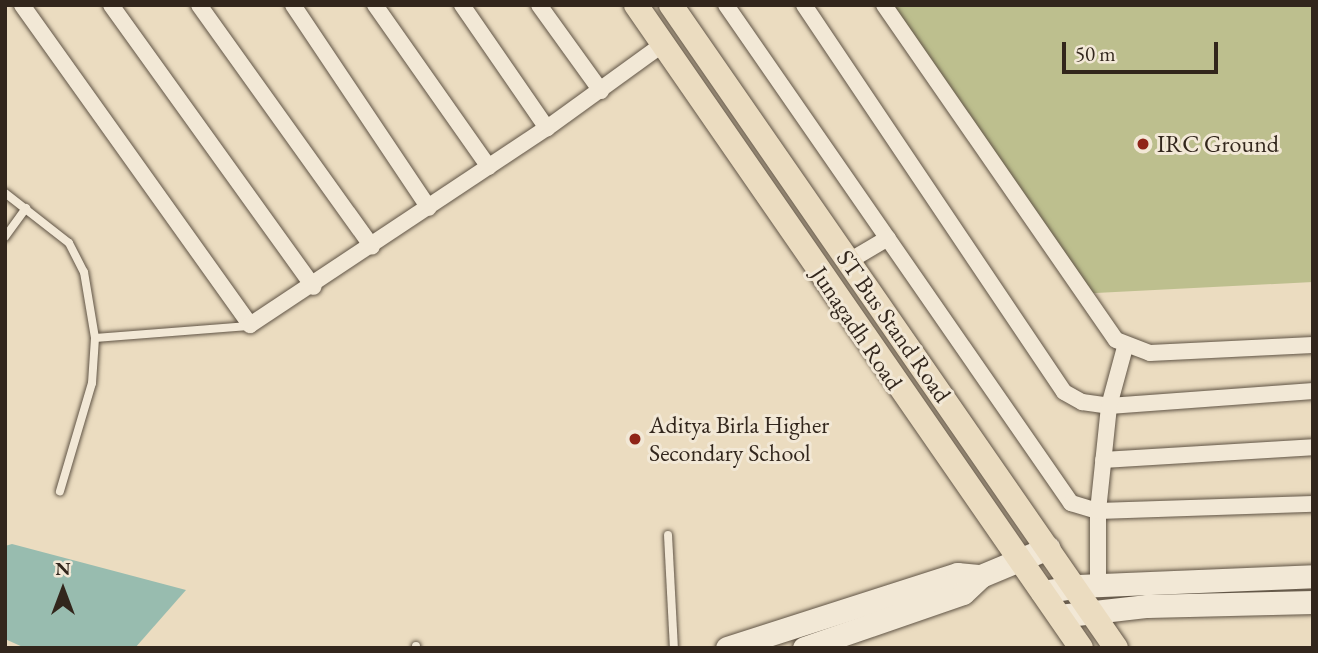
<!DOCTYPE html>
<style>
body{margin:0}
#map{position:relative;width:1318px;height:653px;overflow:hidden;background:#ebdcc0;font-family:"EB Garamond",serif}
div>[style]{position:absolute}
.green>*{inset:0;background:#bdbf8e}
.water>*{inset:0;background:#98bcaf}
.roads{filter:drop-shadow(0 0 2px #605445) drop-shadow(0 0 2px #605445)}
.lane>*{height:8px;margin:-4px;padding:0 4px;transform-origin:4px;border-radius:4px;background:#f2e8d6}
.street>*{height:16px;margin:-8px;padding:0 8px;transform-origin:8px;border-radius:8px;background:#f2e8d6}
.secondary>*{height:23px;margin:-11.5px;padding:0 11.5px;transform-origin:11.5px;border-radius:11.5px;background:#f2e8d6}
.primary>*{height:24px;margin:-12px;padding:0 12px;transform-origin:12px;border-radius:12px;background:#ebdcc0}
.dots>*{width:19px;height:19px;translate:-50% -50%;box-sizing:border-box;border:4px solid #f2e8d6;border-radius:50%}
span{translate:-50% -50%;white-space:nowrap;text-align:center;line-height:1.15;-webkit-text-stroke:6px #f2e8d6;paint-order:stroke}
.poi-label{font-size:24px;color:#32261c}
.left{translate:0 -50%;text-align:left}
.street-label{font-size:24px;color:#32261c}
.frame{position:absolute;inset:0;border:7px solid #32261c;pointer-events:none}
.north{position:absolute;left:28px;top:555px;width:70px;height:70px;-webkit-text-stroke:5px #f2e8d6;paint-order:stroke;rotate:0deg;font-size:19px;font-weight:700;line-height:28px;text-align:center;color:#32261c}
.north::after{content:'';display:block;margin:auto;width:24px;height:32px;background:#32261c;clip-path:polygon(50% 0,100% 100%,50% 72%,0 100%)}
.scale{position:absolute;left:1062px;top:42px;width:156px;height:32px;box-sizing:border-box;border:4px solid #32261c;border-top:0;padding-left:9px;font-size:21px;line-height:24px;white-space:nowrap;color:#32261c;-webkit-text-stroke:5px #f2e8d6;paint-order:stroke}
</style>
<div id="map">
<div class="green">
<div style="clip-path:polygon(878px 5px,1313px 5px,1313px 282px,1076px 294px)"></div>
</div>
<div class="water">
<div style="clip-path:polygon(12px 544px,186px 590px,135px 648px,25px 648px,5px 639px,5px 546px)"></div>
</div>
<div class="roads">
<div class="lane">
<div style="left:5px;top:193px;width:81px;rotate:38deg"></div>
<div style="left:69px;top:243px;width:33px;rotate:63deg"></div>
<div style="left:84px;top:272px;width:67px;rotate:80.5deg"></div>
<div style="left:95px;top:338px;width:45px;rotate:93.8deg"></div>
<div style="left:92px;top:383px;width:113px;rotate:106.5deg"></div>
<div style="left:5px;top:237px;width:36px;rotate:-54deg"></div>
<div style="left:95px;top:338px;width:154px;rotate:-4.5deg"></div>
<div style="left:668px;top:535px;width:113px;rotate:87deg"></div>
<div style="left:416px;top:648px;width:2px;rotate:-90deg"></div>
</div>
<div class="street">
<div style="left:22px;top:5px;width:393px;rotate:54.5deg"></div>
<div style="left:250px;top:325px;width:356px;rotate:-33.6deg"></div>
<div style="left:547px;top:128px;width:143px;rotate:-35.9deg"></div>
<div style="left:111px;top:5px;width:347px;rotate:54.3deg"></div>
<div style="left:199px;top:5px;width:297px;rotate:54.4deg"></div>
<div style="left:293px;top:5px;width:244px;rotate:56.2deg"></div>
<div style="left:375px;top:5px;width:198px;rotate:54.9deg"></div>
<div style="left:462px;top:5px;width:150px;rotate:55.4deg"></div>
<div style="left:539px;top:5px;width:106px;rotate:54.2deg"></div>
<div style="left:726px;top:5px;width:606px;rotate:55.29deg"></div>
<div style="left:1071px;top:503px;width:28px;rotate:17deg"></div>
<div style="left:1098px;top:511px;width:215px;rotate:-1.9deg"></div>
<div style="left:804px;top:5px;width:466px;rotate:56.1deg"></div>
<div style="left:1064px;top:392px;width:21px;rotate:29deg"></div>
<div style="left:1082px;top:402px;width:27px;rotate:8deg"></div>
<div style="left:1109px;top:406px;width:205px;rotate:-4.2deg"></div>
<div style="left:884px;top:5px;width:407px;rotate:55.3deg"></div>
<div style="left:1116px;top:340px;width:36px;rotate:21deg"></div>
<div style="left:1150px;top:353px;width:163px;rotate:-2.8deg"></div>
<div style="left:849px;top:261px;width:45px;rotate:-30.5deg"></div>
<div style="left:1103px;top:460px;width:210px;rotate:-3.5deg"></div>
<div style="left:1098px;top:585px;width:74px;rotate:-90deg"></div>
<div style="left:1098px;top:511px;width:106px;rotate:-84deg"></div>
<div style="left:1109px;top:406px;width:61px;rotate:-74.8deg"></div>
</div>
<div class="secondary">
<div style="left:1042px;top:592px;width:36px;rotate:-9deg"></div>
<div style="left:1078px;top:586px;width:235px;rotate:-2.4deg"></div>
<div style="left:1059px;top:616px;width:89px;rotate:-6.5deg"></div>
<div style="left:1147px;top:606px;width:166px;rotate:-1.4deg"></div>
<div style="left:727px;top:648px;width:242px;rotate:-17.8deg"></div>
<div style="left:957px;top:574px;width:24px;rotate:5deg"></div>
<div style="left:981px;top:576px;width:73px;rotate:-22.7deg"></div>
<div style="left:804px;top:648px;width:168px;rotate:-19.1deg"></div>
<div style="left:963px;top:593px;width:25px;rotate:-43deg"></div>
</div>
<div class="primary">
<div style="left:636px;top:5px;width:782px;rotate:55.31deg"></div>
<div style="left:671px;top:5px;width:782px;rotate:55.31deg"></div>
</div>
</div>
<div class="dots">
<div style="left:1143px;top:144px;background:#8f2418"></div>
<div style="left:635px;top:439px;background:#8f2418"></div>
</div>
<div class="poi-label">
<span class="left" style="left:1157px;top:144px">IRC Ground</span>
<span class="left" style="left:649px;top:439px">Aditya Birla Higher<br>Secondary School</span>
</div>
<div class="street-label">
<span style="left:894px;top:326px;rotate:55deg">ST Bus Stand Road</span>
<span style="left:857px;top:328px;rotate:56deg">Junagadh Road</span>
</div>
<div class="frame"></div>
<div class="north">N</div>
<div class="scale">50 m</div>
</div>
